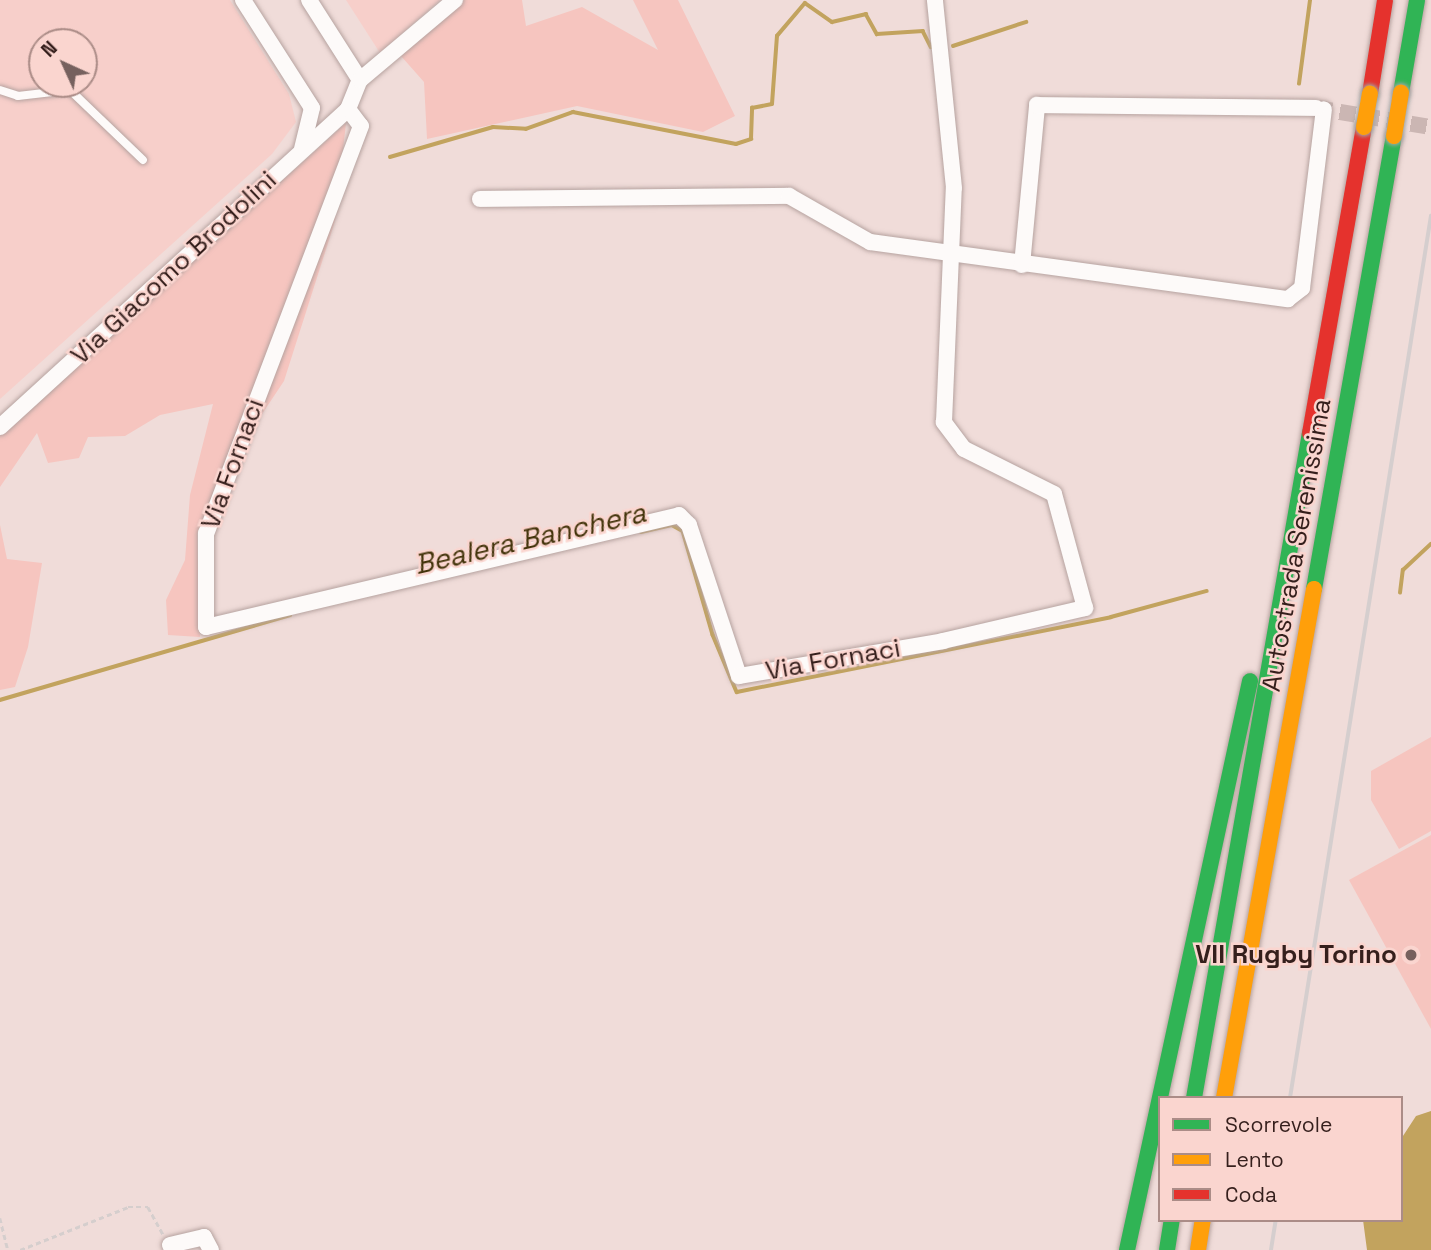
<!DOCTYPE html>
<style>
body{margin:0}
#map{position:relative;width:1431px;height:1250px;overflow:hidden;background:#f0dcd9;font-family:"Space Grotesk",sans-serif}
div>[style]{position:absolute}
.built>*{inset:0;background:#f7cfca}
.green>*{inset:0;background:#f6c5bf}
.water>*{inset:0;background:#c2a35e}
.stream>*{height:3.5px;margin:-1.75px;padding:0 1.75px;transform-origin:1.75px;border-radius:1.75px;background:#c2a35e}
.street-tunnel>*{height:16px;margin-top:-8px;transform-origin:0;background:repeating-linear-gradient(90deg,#cbb6b3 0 16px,transparent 0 24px)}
.path>*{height:2.5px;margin-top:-1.25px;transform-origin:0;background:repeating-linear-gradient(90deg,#d5cecd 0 5px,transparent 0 8.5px)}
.roads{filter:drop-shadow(0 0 2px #b6a3a0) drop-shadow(0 0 2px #b6a3a0)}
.lane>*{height:8px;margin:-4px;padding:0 4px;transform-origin:4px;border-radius:4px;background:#fdfaf9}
.street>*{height:16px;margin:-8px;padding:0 8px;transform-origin:8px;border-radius:8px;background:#fdfaf9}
.fast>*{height:16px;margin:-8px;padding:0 8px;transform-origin:8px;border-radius:8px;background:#30b455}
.slow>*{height:16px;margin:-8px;padding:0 8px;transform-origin:8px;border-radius:8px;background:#ff9f0a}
.jam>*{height:16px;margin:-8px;padding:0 8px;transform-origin:8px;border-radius:8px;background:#e5322d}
.rail>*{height:3.5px;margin:-1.75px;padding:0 1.75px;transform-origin:1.75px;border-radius:1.75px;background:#d5cece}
.bridges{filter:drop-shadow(0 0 2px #a1a6a6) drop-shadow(0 0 2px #a1a6a6)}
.slow-bridge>*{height:16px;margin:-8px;padding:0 8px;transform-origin:8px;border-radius:8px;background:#ff9f0a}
.dots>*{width:19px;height:19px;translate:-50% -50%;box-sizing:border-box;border:4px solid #fad5cf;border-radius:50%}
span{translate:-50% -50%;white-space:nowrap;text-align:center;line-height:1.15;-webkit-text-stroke:5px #fad5cf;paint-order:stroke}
.street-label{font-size:26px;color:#351f1c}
.poi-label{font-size:26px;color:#351f1c;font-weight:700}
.right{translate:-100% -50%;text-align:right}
.water-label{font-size:28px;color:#43340b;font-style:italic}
.legend{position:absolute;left:1158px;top:1096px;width:245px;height:126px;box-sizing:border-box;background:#fad5cf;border:2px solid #ab8c87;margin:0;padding:9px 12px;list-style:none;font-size:21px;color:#351f1c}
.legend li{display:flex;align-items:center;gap:14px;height:35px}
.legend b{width:35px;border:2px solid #ab8c87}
.north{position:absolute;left:28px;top:28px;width:70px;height:70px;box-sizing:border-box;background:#fad5cf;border:2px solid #ab8c87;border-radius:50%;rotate:315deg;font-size:19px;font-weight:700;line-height:28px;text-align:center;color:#351f1c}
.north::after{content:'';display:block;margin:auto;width:24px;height:32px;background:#76615e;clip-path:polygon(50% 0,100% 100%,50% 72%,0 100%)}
</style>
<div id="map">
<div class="built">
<div style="clip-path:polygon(evenodd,0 0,230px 0,289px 94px,296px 122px,272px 154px,0 399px,0 0,42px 42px,84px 42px,84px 84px,42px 84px,42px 42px)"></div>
<div style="clip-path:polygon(346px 0,440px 0,380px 53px)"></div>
</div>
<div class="green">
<div style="clip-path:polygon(464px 0,522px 0,526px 26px,582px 7px,658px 50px,633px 0,678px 0,735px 116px,703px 132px,577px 106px,427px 139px,424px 82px,401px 56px)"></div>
<div style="clip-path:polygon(346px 123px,335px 221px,284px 381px,220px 477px,197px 534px,200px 637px,168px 635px,166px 600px,185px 560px,190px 495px,213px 404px,160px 415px,125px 436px,88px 437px,79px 458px,48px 463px,37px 433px,0 487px,0 436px)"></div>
<div style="clip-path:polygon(0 525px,7px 559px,42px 563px,28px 647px,15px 687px,0 690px)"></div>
<div style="clip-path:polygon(1431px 737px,1431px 831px,1399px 849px,1371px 800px,1371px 771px)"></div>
<div style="clip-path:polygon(1431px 835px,1431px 1029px,1349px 880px)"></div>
</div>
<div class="water">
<div style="clip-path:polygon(1431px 1111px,1431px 1250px,1367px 1250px,1363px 1220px,1401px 1220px,1401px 1139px,1416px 1116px)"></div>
</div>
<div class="stream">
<div style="left:953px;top:46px;width:77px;rotate:-18.2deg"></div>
<div style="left:1299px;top:84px;width:85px;rotate:-82.5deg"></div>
<div style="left:390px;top:157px;width:107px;rotate:-16.2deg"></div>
<div style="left:493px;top:127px;width:33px;rotate:3deg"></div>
<div style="left:526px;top:129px;width:50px;rotate:-19.9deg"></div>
<div style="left:573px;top:112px;width:166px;rotate:11.1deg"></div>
<div style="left:736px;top:144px;width:16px;rotate:-18deg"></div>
<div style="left:751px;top:139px;width:31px;rotate:-88deg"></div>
<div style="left:752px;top:108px;width:20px;rotate:-11deg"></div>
<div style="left:772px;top:104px;width:68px;rotate:-85.8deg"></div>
<div style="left:777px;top:36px;width:43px;rotate:-49.7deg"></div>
<div style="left:805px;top:3px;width:33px;rotate:35deg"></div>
<div style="left:832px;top:22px;width:35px;rotate:-13deg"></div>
<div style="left:866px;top:14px;width:23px;rotate:61deg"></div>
<div style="left:877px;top:34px;width:46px;rotate:-3.7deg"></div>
<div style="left:923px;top:31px;width:18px;rotate:63deg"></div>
<div style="left:641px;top:532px;width:32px;rotate:-13deg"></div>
<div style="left:672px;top:525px;width:13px;rotate:29deg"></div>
<div style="left:683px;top:531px;width:108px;rotate:73.9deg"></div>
<div style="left:713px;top:635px;width:62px;rotate:67.2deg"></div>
<div style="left:737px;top:692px;width:381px;rotate:-11.3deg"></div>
<div style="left:1111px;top:617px;width:99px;rotate:-15.2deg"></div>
<div style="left:1400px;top:593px;width:23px;rotate:-83deg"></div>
<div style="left:1403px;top:570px;width:38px;rotate:-43deg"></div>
<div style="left:0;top:700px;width:302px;rotate:-16.3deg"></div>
</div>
<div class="street-tunnel">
<div style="left:1316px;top:108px;width:117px;rotate:9.4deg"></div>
</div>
<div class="path">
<div style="left:0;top:1218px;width:33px;rotate:76deg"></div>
<div style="left:20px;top:1250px;width:116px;rotate:-21.7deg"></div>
<div style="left:128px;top:1207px;width:20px"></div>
<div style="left:148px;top:1207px;width:31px;rotate:61deg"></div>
</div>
<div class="roads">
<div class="lane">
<div style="left:0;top:90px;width:19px;rotate:18deg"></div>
<div style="left:18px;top:96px;width:52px;rotate:-6.6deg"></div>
<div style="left:70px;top:90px;width:101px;rotate:43.8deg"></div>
</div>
<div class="street">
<div style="left:243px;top:0;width:128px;rotate:57.4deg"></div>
<div style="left:309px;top:0;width:95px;rotate:57.5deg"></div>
<div style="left:348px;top:109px;width:21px;rotate:53deg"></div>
<div style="left:361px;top:126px;width:436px;rotate:110.8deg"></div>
<div style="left:206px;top:533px;width:94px;rotate:90deg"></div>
<div style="left:206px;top:627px;width:486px;rotate:-13.3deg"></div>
<div style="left:679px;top:515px;width:14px;rotate:45deg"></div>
<div style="left:689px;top:525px;width:159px;rotate:71.7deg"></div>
<div style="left:739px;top:676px;width:207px;rotate:-9.7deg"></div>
<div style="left:943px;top:641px;width:146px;rotate:-13.1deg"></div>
<div style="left:1085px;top:608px;width:118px;rotate:-105.2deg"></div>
<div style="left:1054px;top:494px;width:101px;rotate:-153.4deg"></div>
<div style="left:964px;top:449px;width:34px;rotate:-127deg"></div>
<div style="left:944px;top:422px;width:234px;rotate:-87.6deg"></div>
<div style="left:954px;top:188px;width:189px;rotate:-95.8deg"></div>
<div style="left:302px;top:149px;width:42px;rotate:-76.3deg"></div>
<div style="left:480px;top:199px;width:309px;rotate:-0.6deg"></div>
<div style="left:789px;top:196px;width:93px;rotate:29.6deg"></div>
<div style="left:870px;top:242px;width:422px;rotate:7.8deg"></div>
<div style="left:1288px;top:299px;width:18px;rotate:-38deg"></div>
<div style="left:1302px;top:288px;width:180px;rotate:-83deg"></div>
<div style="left:1022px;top:265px;width:161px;rotate:-84.6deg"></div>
<div style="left:1037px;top:105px;width:279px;rotate:0.6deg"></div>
<div style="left:0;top:427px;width:471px;rotate:-42.4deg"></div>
<div style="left:348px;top:109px;width:31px;rotate:-68deg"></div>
<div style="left:360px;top:80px;width:124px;rotate:-40.1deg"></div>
<div style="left:170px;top:1245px;width:35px;rotate:-13deg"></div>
<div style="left:204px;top:1237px;width:15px;rotate:62deg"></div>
</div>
<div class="fast">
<div style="left:1401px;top:93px;width:94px;rotate:-80.2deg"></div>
<div style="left:1314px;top:589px;width:460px;rotate:-80deg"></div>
<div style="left:1194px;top:1098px;width:675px;rotate:-80.11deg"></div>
<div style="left:1127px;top:1250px;width:582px;rotate:-77.8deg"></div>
<div style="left:1167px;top:1250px;width:30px;rotate:-81deg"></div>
</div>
<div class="slow">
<div style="left:1224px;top:1098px;width:517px;rotate:-79.97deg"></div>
<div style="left:1198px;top:1250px;width:30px;rotate:-81deg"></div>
</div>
<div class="jam">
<div style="left:1370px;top:94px;width:95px;rotate:-80.9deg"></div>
<div style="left:1310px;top:433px;width:311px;rotate:-80deg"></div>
</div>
</div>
<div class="rail">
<div style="left:1290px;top:1098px;width:893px;rotate:-80.92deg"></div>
<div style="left:1271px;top:1250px;width:30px;rotate:-81deg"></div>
</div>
<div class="bridges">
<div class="slow-bridge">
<div style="left:1364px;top:127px;width:34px;rotate:-80deg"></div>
<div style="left:1394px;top:136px;width:44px;rotate:-80.8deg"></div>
</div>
</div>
<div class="dots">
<div style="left:1411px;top:955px;background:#76615e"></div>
</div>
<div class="street-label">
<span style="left:174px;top:268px;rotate:-43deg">Via Giacomo Brodolini</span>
<span style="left:233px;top:464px;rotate:-70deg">Via Fornaci</span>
<span style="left:1297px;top:545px;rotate:-80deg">Autostrada Serenissima</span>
<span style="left:833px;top:660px;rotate:-10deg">Via Fornaci</span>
</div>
<div class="poi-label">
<span class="right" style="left:1397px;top:955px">VII Rugby Torino</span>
</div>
<div class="water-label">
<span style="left:530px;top:538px;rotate:-13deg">Bealera Banchera</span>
</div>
<ul class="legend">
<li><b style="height:9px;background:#30b455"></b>Scorrevole</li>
<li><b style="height:9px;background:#ff9f0a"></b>Lento</li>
<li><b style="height:9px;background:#e5322d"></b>Coda</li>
</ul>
<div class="north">N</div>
</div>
